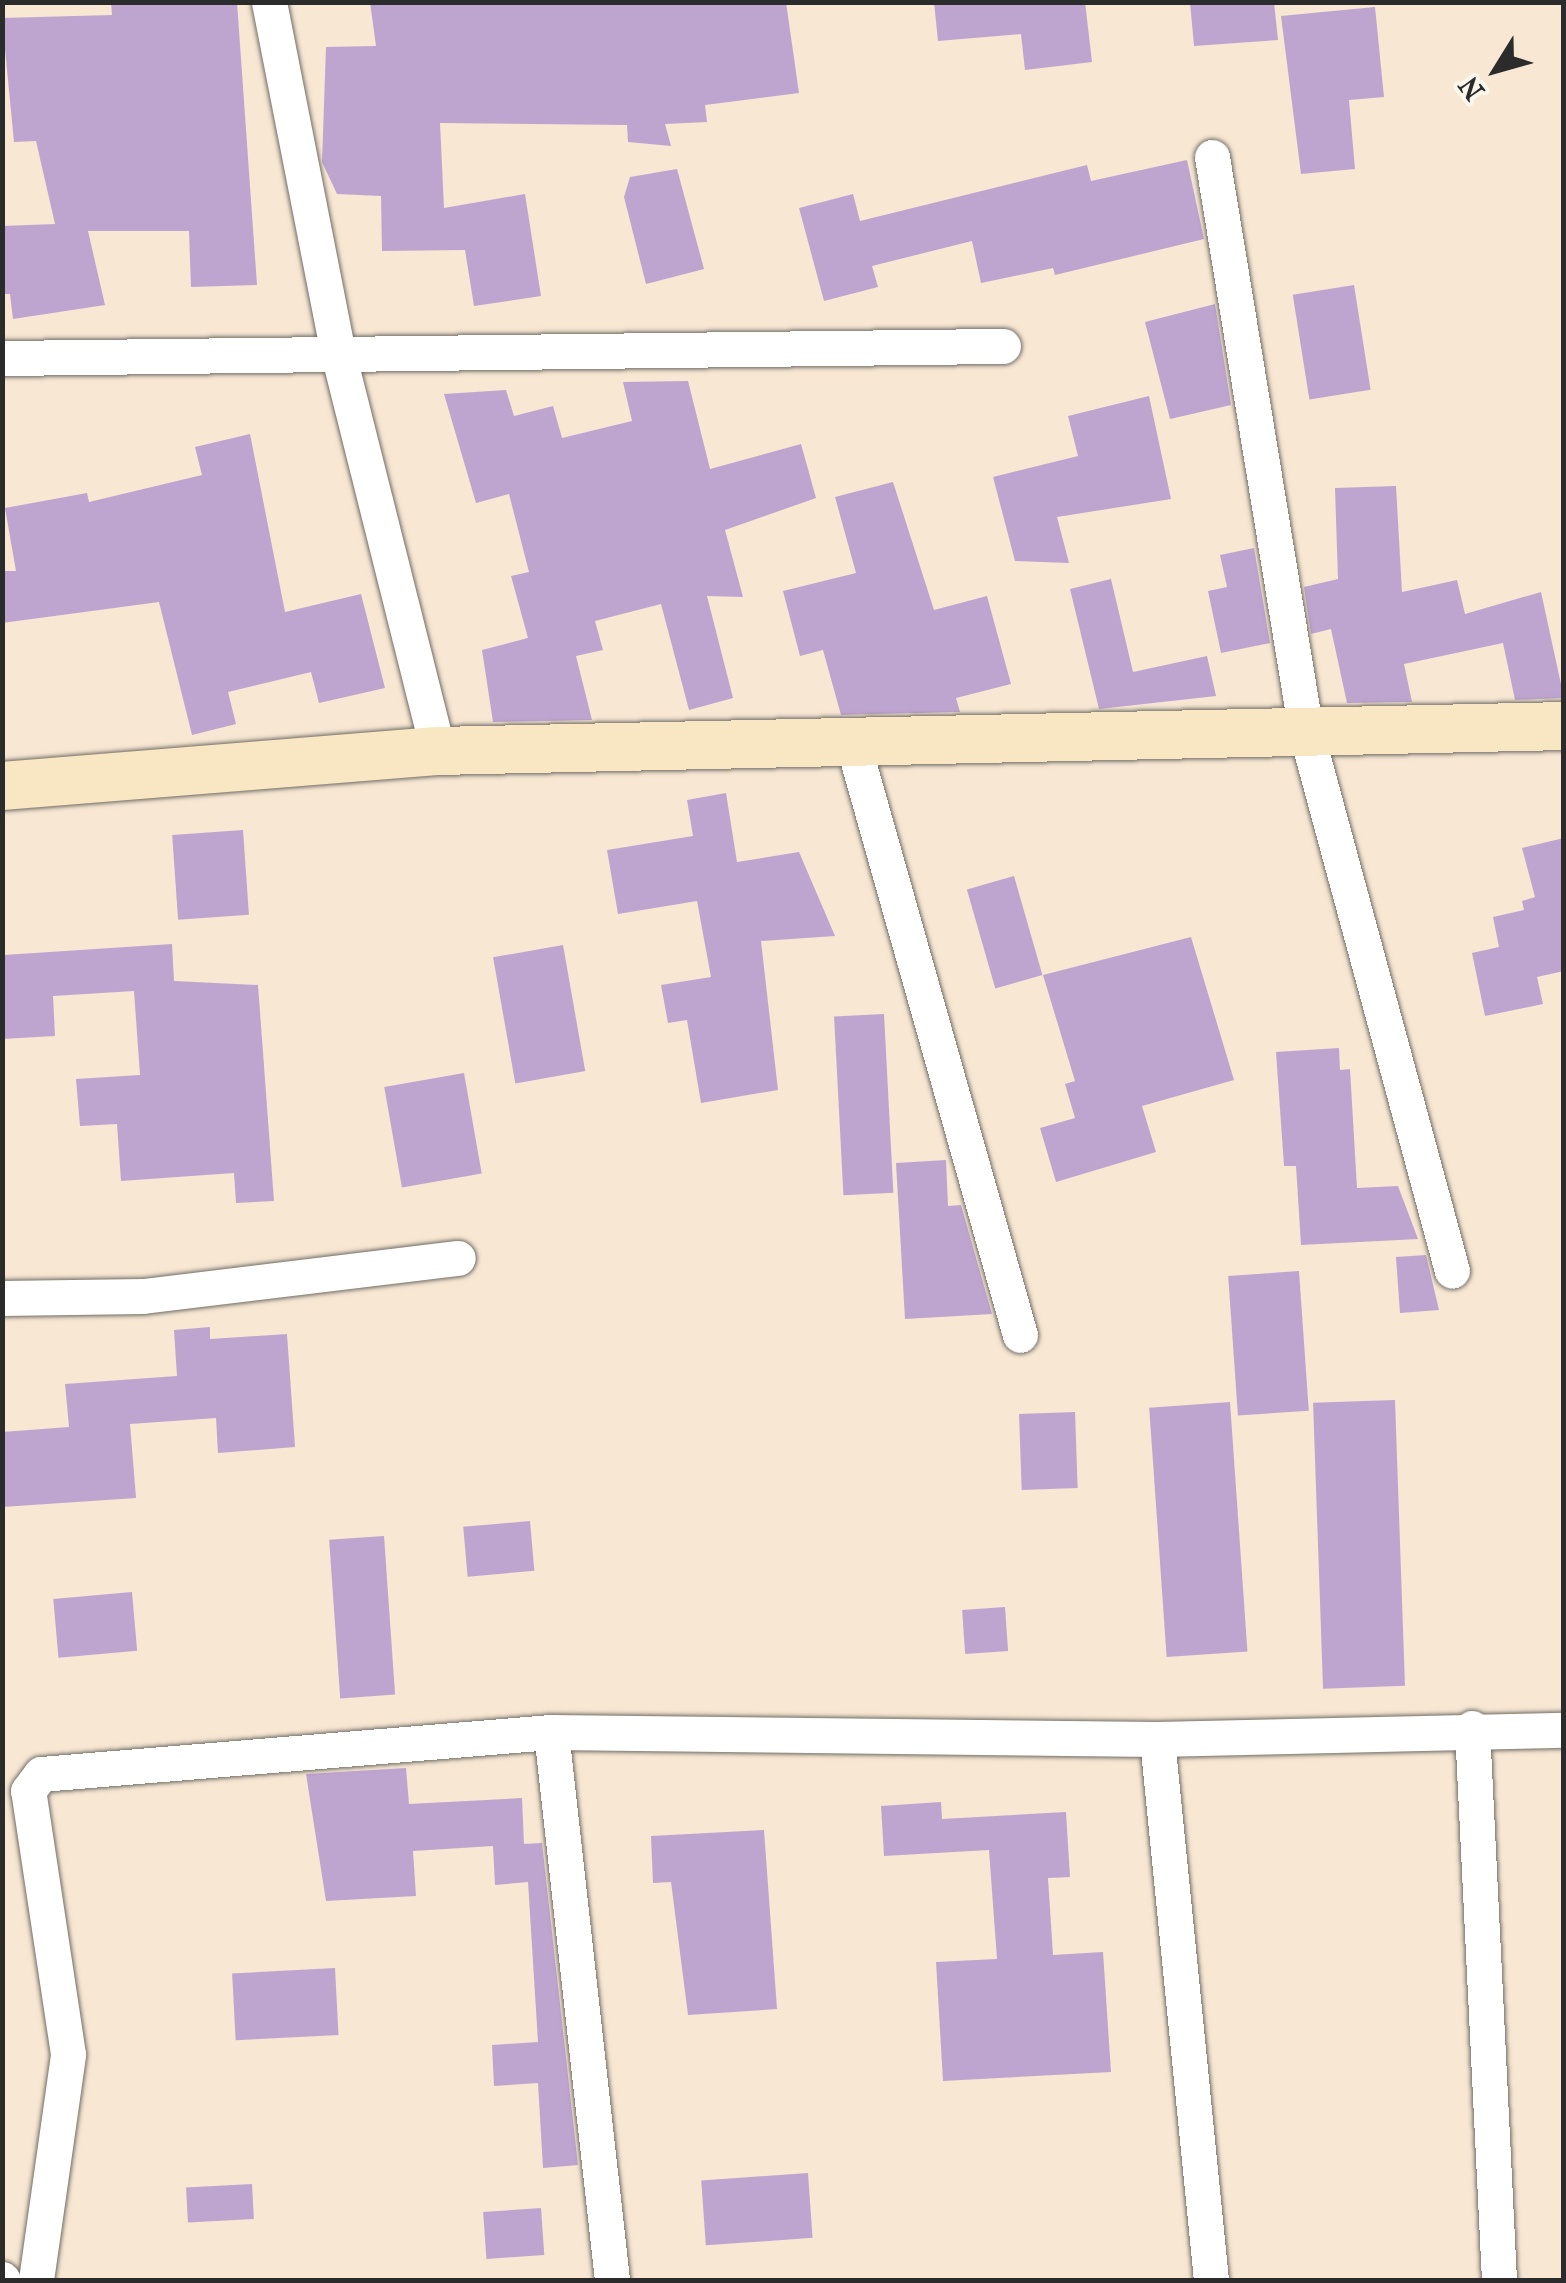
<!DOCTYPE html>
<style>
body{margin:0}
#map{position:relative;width:1566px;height:2283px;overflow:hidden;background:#f7e7d3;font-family:"IM FELL French Canon",serif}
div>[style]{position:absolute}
.building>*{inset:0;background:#bea5d0;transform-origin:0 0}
.roads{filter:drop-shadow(0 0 2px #726d66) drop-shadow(0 0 2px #726d66)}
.street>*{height:35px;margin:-17.5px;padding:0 17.5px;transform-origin:17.5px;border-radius:17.5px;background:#fff}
.secondary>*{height:48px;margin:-24px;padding:0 24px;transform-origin:24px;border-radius:24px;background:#f9e7c3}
span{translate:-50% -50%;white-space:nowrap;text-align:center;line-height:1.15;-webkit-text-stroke:8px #fbf7ec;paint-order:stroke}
.frame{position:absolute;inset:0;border:5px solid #2b2b2b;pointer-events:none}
.north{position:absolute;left:1446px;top:20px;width:100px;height:100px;-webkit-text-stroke:8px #fbf7ec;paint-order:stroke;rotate:233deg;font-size:28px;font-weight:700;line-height:40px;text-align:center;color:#2b2b2b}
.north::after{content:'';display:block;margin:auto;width:35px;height:45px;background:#2b2b2b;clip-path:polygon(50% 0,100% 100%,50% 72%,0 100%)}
</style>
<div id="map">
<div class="building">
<div style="clip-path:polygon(111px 2px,237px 2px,257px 285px,191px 287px,189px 231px,88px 231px,105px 305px,13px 319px,10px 294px,2px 294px,2px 226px,55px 224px,36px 141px,14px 142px,2px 18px,112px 15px)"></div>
<div style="clip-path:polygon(370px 2px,786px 2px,799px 93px,705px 105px,707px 122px,665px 124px,671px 146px,628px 142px,627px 125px,440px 123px,444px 208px,525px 194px,541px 296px,474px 306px,465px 250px,382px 251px,381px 196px,337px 194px,322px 162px,326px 47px,376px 46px)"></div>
<div style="clip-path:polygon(934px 2px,1085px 2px,1092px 62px,1025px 70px,1021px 34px,938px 41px)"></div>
<div style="clip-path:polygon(1190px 2px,1274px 2px,1278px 40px,1194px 46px)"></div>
<div style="clip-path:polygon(1375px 7px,1384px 97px,1349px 100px,1355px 169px,1301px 174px,1281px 16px)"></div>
<div style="clip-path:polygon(1187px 160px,1204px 239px,1055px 275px,1053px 268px,981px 283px,972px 241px,872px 266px,878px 287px,824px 301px,799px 208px,853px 194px,860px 221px,1087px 165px,1091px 181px)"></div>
<div style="clip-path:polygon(677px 169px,704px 269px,646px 284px,624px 197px,630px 177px)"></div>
<div style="left:1354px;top:285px;width:106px;height:62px;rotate:81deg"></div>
<div style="clip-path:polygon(1215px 304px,1231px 405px,1170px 419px,1145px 322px)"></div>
<div style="clip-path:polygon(688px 381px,710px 469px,801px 444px,816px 498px,725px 530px,743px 597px,707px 596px,733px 698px,689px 710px,661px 604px,595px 621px,603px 650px,576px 656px,592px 720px,493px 722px,482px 650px,528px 638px,511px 576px,529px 572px,509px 494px,476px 503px,444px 394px,506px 390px,514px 416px,553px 406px,562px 438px,632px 421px,623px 382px)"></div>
<div style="clip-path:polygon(1149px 396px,1171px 499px,1057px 517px,1069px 563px,1015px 561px,993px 477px,1078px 456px,1068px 416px)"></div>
<div style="clip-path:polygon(250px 434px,285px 612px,361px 594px,385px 688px,319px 703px,311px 672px,228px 692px,236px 724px,192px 735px,159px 602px,2px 623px,2px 571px,16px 571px,5px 508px,87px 493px,89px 502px,202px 475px,195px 447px)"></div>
<div style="clip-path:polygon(893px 482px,934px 610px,987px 596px,1011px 684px,956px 698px,960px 712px,841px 715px,823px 650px,800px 656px,783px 591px,856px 573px,835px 497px)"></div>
<div style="clip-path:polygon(1396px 486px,1402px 592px,1457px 580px,1465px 614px,1541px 592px,1564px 698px,1515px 700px,1503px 643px,1404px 664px,1412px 702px,1347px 703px,1331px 629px,1311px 634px,1304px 587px,1338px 579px,1335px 488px)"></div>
<div style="clip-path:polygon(1254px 548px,1270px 643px,1221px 653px,1208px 591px,1227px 587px,1220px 555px)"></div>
<div style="clip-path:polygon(1111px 579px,1133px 672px,1207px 656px,1216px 696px,1099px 709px,1070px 589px)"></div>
<div style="clip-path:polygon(726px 793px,737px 862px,799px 852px,835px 936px,761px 941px,778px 1090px,701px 1103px,687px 1020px,668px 1023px,661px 985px,711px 977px,697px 901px,618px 914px,607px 850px,693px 836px,687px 800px)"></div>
<div style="left:243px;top:830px;width:85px;height:71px;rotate:86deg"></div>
<div style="clip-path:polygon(1564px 838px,1564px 971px,1537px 977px,1543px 1004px,1485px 1016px,1472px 953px,1499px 947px,1493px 917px,1524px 910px,1522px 901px,1535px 897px,1522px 848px)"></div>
<div style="left:1014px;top:876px;width:103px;height:49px;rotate:74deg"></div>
<div style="clip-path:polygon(1191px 937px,1234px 1080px,1142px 1106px,1156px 1152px,1056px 1182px,1040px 1128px,1075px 1118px,1065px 1084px,1075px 1081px,1043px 975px)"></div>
<div style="clip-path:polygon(172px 944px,174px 981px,258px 985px,274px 1201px,236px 1203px,234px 1173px,121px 1181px,117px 1124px,80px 1126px,76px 1079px,140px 1075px,134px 991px,53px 996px,55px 1036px,2px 1039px,4px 955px)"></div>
<div style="left:563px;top:945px;width:128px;height:71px;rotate:80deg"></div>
<div style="left:884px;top:1014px;width:179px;height:50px;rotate:87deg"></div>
<div style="clip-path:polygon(1339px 1048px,1340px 1070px,1350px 1069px,1357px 1188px,1398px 1186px,1418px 1239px,1301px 1245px,1296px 1166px,1284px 1166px,1276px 1052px)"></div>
<div style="left:464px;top:1073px;width:102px;height:81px;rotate:80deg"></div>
<div style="clip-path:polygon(946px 1160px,948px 1206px,961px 1205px,992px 1314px,905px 1319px,896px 1163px)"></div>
<div style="clip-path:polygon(1426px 1255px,1439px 1310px,1400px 1313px,1396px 1257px)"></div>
<div style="left:1299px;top:1271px;width:140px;height:71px;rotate:86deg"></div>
<div style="clip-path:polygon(210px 1327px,210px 1339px,287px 1334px,295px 1447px,218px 1453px,216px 1418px,130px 1424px,136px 1498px,2px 1507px,2px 1432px,69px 1427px,65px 1384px,177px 1376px,174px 1330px)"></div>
<div style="left:1395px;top:1400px;width:286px;height:82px;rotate:88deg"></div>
<div style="left:1230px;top:1402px;width:250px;height:81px;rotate:86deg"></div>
<div style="left:1075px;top:1412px;width:76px;height:56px;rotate:88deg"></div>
<div style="left:530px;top:1521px;width:50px;height:67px;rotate:85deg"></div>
<div style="left:384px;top:1536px;width:159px;height:55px;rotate:86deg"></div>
<div style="left:132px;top:1592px;width:59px;height:79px;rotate:85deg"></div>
<div style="left:1005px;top:1607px;width:44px;height:43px;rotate:86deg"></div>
<div style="clip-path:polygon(406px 1768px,409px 1804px,522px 1798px,524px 1844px,502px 1845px,542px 1843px,578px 2165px,543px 2168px,538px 2083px,494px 2086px,492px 2045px,538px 2042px,528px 1882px,495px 1885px,493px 1846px,413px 1851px,416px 1896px,326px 1901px,306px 1774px)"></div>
<div style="clip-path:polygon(941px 1802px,942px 1819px,1066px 1812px,1070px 1877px,1048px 1878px,1053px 1955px,1103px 1952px,1111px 2072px,943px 2081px,936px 1962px,997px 1959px,989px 1850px,884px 1856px,881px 1806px)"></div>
<div style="clip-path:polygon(764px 1830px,777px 2009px,688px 2015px,671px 1882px,653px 1883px,651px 1836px)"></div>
<div style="left:335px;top:1968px;width:67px;height:103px;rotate:87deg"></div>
<div style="left:808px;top:2173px;width:65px;height:107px;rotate:86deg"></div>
<div style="left:252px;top:2184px;width:35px;height:66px;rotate:87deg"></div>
<div style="left:541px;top:2208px;width:47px;height:58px;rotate:86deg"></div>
</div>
<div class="roads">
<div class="street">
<div style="left:269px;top:2px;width:358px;rotate:78.9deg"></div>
<div style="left:338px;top:353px;width:410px;rotate:75.9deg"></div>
<div style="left:1212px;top:157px;width:583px;rotate:80.72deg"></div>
<div style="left:1306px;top:732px;width:558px;rotate:74.84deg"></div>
<div style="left:2px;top:358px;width:1001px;rotate:-0.69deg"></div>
<div style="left:853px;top:744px;width:614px;rotate:74.22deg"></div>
<div style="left:2px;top:1298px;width:141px;rotate:-0.8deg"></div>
<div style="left:143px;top:1296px;width:317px;rotate:-6.9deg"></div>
<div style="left:1472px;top:1728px;width:553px;rotate:87.2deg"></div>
<div style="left:551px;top:1732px;width:551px;rotate:83.65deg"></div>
<div style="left:1157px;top:1739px;width:544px;rotate:84.3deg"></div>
<div style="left:2px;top:2279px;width:1px;rotate:45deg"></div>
<div style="left:36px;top:2280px;width:228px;rotate:-81.9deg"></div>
<div style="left:68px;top:2054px;width:266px;rotate:-98.6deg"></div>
<div style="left:28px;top:1791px;width:21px;rotate:-53deg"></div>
<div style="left:41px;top:1774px;width:512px;rotate:-4.71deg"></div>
<div style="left:551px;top:1732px;width:606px;rotate:0.66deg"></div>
<div style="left:1157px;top:1739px;width:407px;rotate:-1.3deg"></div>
</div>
<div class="secondary">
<div style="left:2px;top:786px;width:437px;rotate:-4.6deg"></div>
<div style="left:438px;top:751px;width:1126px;rotate:-1.27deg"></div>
</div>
</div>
<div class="frame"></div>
<div class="north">N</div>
</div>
